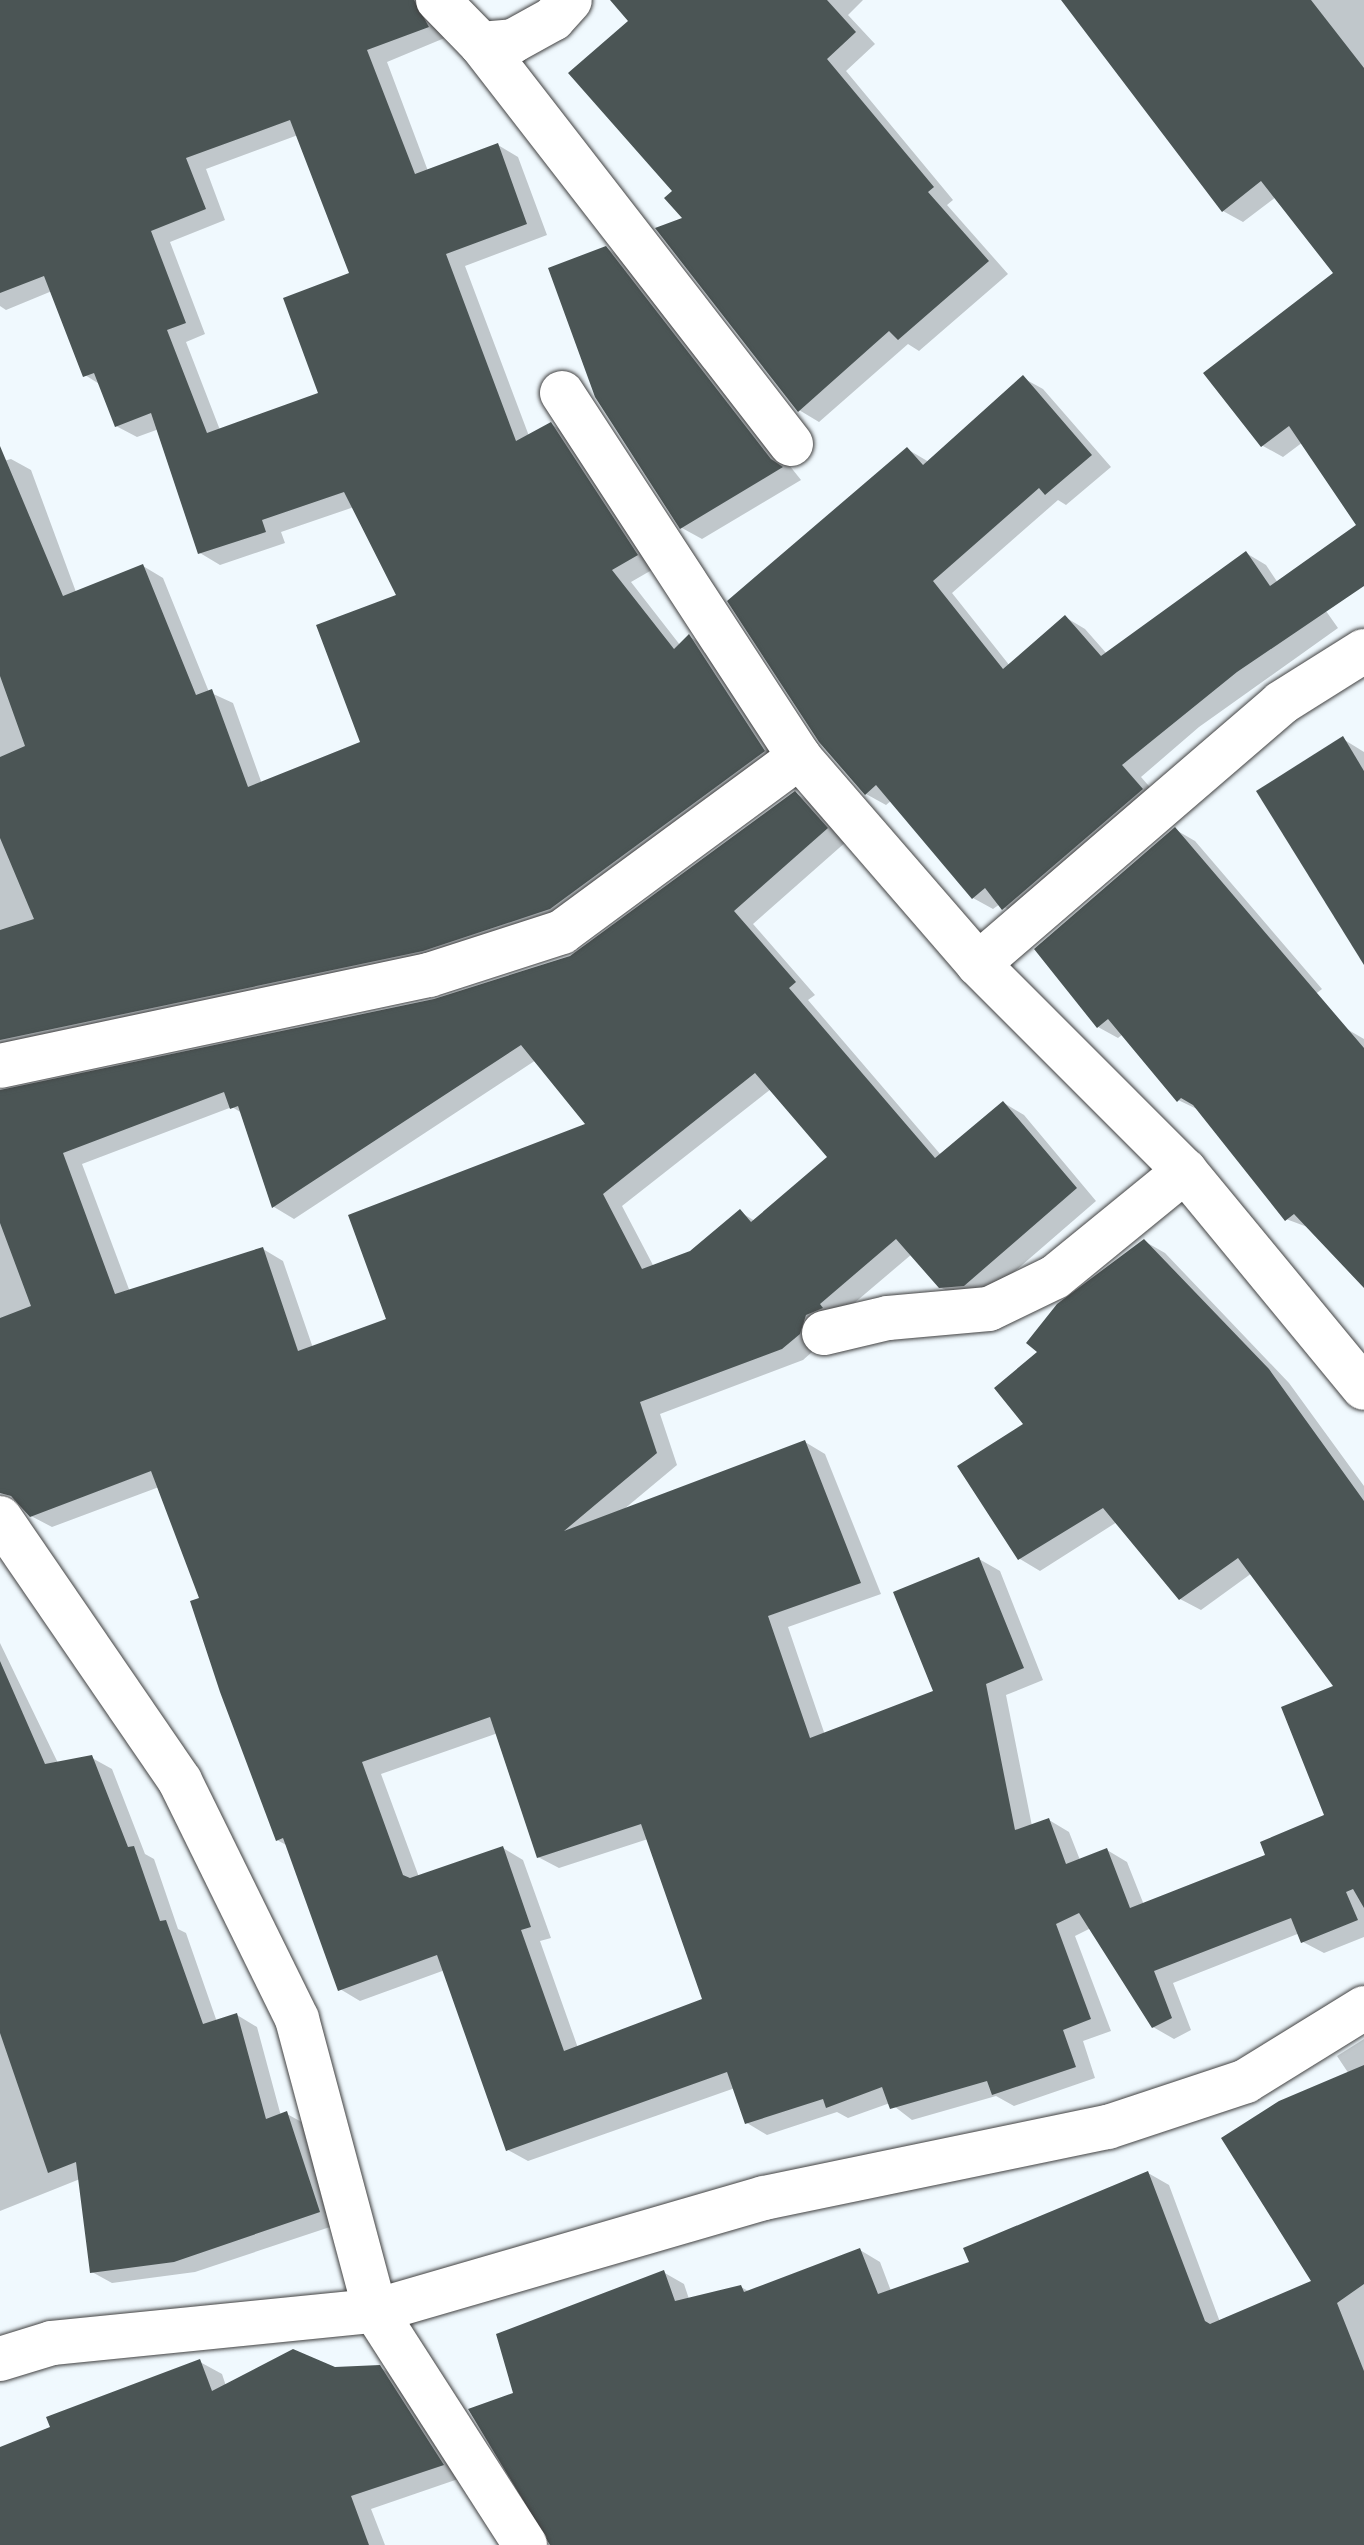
<!DOCTYPE html>
<style>
body{margin:0}
#map{position:relative;width:1364px;height:2545px;overflow:hidden;background:#f0f9fe;font-family:"PT Serif",serif}
div>[style]{position:absolute}
.shadow>*{inset:0;background:#0003}
.building>*{inset:0;background:#4b5555}
.roads{filter:drop-shadow(0 0 2px #414141) drop-shadow(0 0 2px #414141)}
.minor>*{height:44px;margin:-22px;padding:0 22px;transform-origin:22px;border-radius:22px;background:#fff}
span{translate:-50% -50%;white-space:nowrap;text-align:center;line-height:1.15;-webkit-text-stroke:8px #fff;paint-order:stroke}
</style>
<div id="map">
<div class="shadow">
<div style="clip-path:polygon(evenodd,0 0,437px 0,447px 37px,387px 62px,428px 171px,498px 145px,518px 157px,547px 235px,465px 266px,529px 436px,551px 424px,571px 436px,657px 567px,631px 582px,680px 645px,690px 637px,710px 649px,784px 763px,571px 920px,0 1068px,0 462px,11px 459px,31px 470px,76px 592px,143px 566px,163px 578px,209px 692px,233px 703px,262px 784px,363px 744px,399px 596px,354px 507px,281px 532px,285px 543px,220px 565px,200px 553px,159px 429px,137px 437px,116px 426px,101px 385px,85px 375px,52px 291px,6px 310px,0 306px,0 0,298px 135px,351px 274px,320px 394px,220px 430px,186px 342px,205px 334px,170px 242px,225px 220px,206px 169px,298px 135px)"></div>
<div style="clip-path:polygon(613px 0,863px 0,848px 15px,875px 44px,846px 71px,953px 200px,947px 205px,1008px 274px,919px 351px,908px 344px,819px 422px,799px 410px,685px 219px,631px 21px)"></div>
<div style="clip-path:polygon(1063px 0,1364px 0,1364px 533px,1303px 442px,1283px 457px,1263px 446px,1206px 374px,1336px 274px,1276px 197px,1243px 222px,1223px 211px)"></div>
<div style="clip-path:polygon(606px 248px,627px 261px,801px 480px,702px 539px,682px 528px)"></div>
<div style="clip-path:polygon(1023px 378px,1043px 389px,1111px 467px,1066px 505px,1058px 500px,952px 593px,1010px 666px,1065px 617px,1085px 629px,1107px 654px,1246px 553px,1266px 565px,1278px 583px,1309px 587px,1338px 628px,1199px 727px,1141px 777px,1162px 801px,1024px 920px,1000px 904px,993px 909px,973px 898px,892px 800px,886px 805px,866px 794px,907px 449px,929px 462px)"></div>
<div style="clip-path:polygon(1343px 739px,1364px 752px,1364px 949px)"></div>
<div style="clip-path:polygon(evenodd,795px 793px,816px 805px,847px 841px,753px 924px,815px 995px,808px 1000px,941px 1155px,1004px 1103px,1024px 1115px,1096px 1201px,985px 1297px,961px 1299px,940px 1287px,912px 1254px,839px 1316px,820px 1345px,803px 1360px,660px 1414px,677px 1465px,623px 1510px,805px 1442px,825px 1454px,881px 1594px,788px 1627px,825px 1735px,936px 1692px,979px 1559px,1000px 1571px,1043px 1680px,1006px 1695px,1032px 1826px,1049px 1820px,1069px 1832px,1080px 1860px,1107px 1850px,1127px 1862px,1144px 1905px,1268px 1856px,1327px 1816px,1336px 1687px,1252px 1573px,1201px 1610px,1180px 1599px,1117px 1522px,1040px 1571px,1020px 1559px,1026px 1424px,1041px 1352px,1144px 1241px,1165px 1253px,1289px 1383px,1364px 1486px,1364px 1937px,1324px 1953px,1303px 1942px,1300px 1933px,1173px 1983px,1191px 2030px,1174px 2039px,1153px 2027px,1091px 1928px,1075px 1936px,1111px 2031px,1083px 2041px,1095px 2078px,1014px 2106px,996px 2096px,912px 2120px,890px 2103px,848px 2118px,837px 2112px,767px 2135px,747px 2123px,735px 2088px,528px 2161px,508px 2150px,445px 1970px,360px 2001px,340px 1989px,288px 1846px,277px 1840px,201px 1599px,159px 1487px,52px 1527px,31px 1516px,0 1439px,0 1091px,435px 1001px,571px 958px,795px 793px,536px 1060px,588px 1125px,389px 1320px,313px 1348px,283px 1261px,263px 1249px,130px 1292px,82px 1164px,232px 1107px,242px 1113px,274px 1207px,294px 1219px,536px 1060px,795px 793px,771px 1089px,830px 1157px,755px 1221px,740px 1212px,691px 1253px,654px 1267px,622px 1206px,771px 1089px,795px 793px,498px 1733px,538px 1857px,559px 1868px,648px 1839px,704px 2000px,578px 2048px,540px 1941px,551px 1938px,523px 1860px,503px 1848px,419px 1877px,381px 1774px,498px 1733px)"></div>
<div style="clip-path:polygon(1176px 830px,1195px 841px,1322px 989px,1279px 1022px,1345px 1028px,1364px 1039px,1364px 1279px,1310px 1228px,1286px 1219px,1199px 1110px,1178px 1100px,1123px 1034px,1118px 1038px,1098px 1027px)"></div>
<div style="clip-path:polygon(0 1643px,58px 1763px,92px 1758px,112px 1769px,145px 1854px,154px 1859px,178px 1929px,186px 1933px,217px 2022px,237px 2015px,257px 2027px,281px 2116px,287px 2114px,307px 2125px,339px 2224px,195px 2272px,112px 2283px,92px 2272px,80px 2179px,0 2211px)"></div>
<div style="clip-path:polygon(1364px 2039px,1364px 2545px,550px 2545px,516px 2394px,663px 2272px,684px 2284px,689px 2299px,741px 2287px,750px 2292px,860px 2250px,880px 2262px,891px 2291px,971px 2263px,1148px 2173px,1169px 2185px,1220px 2322px,1314px 2282px,1349px 2074px,1337px 2056px)"></div>
<div style="clip-path:polygon(200px 2362px,222px 2374px,226px 2386px,379px 2367px,402px 2380px,464px 2477px,371px 2509px,385px 2545px,0 2545px,0 2449px)"></div>
</div>
<div class="building">
<div style="clip-path:polygon(evenodd,0 0,414px 0,429px 27px,367px 50px,415px 174px,498px 143px,527px 224px,446px 254px,516px 441px,551px 422px,638px 555px,612px 570px,674px 649px,689px 634px,765px 751px,550px 909px,423px 951px,0 1040px,0 930px,34px 919px,0 838px,0 757px,25px 746px,0 676px,0 446px,63px 596px,143px 564px,196px 695px,212px 689px,248px 787px,360px 742px,316px 625px,396px 595px,344px 492px,262px 520px,266px 532px,198px 554px,151px 413px,115px 427px,94px 373px,83px 377px,44px 276px,0 293px,0 0,290px 120px,349px 273px,283px 298px,318px 393px,207px 433px,167px 330px,186px 323px,151px 231px,206px 209px,186px 158px,290px 120px)"></div>
<div style="clip-path:polygon(610px 0,827px 0,856px 32px,827px 59px,934px 187px,928px 192px,989px 261px,898px 340px,889px 331px,798px 412px,655px 228px,682px 218px,664px 198px,672px 191px,568px 73px,628px 21px)"></div>
<div style="clip-path:polygon(1061px 0,1311px 0,1364px 68px,1364px 586px,1237px 672px,1122px 765px,1143px 789px,1002px 910px,985px 888px,972px 899px,876px 785px,865px 795px,819px 742px,727px 601px,907px 447px,923px 465px,1023px 375px,1092px 455px,1045px 495px,1039px 488px,933px 581px,1003px 669px,1065px 615px,1101px 656px,1246px 551px,1270px 586px,1356px 525px,1289px 426px,1261px 447px,1203px 373px,1333px 273px,1261px 181px,1222px 212px)"></div>
<div style="clip-path:polygon(606px 246px,771px 459px,783px 467px,680px 529px,595px 397px,548px 268px)"></div>
<div style="clip-path:polygon(1343px 736px,1364px 771px,1364px 965px,1256px 791px)"></div>
<div style="clip-path:polygon(evenodd,795px 791px,828px 828px,734px 911px,796px 982px,789px 988px,935px 1158px,1003px 1101px,1077px 1188px,964px 1286px,939px 1288px,896px 1239px,820px 1304px,823px 1308px,806px 1315px,800px 1334px,782px 1349px,640px 1402px,657px 1453px,564px 1531px,805px 1440px,861px 1583px,768px 1616px,810px 1738px,933px 1691px,893px 1592px,979px 1557px,1024px 1668px,986px 1684px,1015px 1830px,1049px 1818px,1066px 1864px,1107px 1848px,1130px 1908px,1265px 1855px,1260px 1842px,1324px 1815px,1281px 1707px,1333px 1686px,1238px 1558px,1179px 1600px,1103px 1508px,1018px 1560px,957px 1466px,1023px 1424px,994px 1388px,1037px 1352px,1026px 1343px,1057px 1304px,1144px 1239px,1269px 1369px,1364px 1501px,1364px 1908px,1353px 1889px,1346px 1892px,1358px 1920px,1301px 1943px,1291px 1918px,1154px 1971px,1172px 2018px,1152px 2028px,1079px 1913px,1056px 1924px,1091px 2019px,1063px 2030px,1076px 2067px,992px 2095px,987px 2081px,890px 2109px,882px 2087px,826px 2108px,823px 2099px,745px 2124px,727px 2072px,506px 2151px,437px 1955px,338px 1991px,283px 1838px,276px 1841px,220px 1692px,190px 1601px,199px 1598px,151px 1471px,30px 1517px,11px 1496px,0 1493px,0 1318px,31px 1306px,0 1223px,0 1090px,434px 999px,570px 956px,795px 791px,521px 1045px,585px 1124px,348px 1215px,386px 1319px,298px 1351px,263px 1247px,115px 1294px,63px 1153px,224px 1092px,230px 1109px,238px 1106px,272px 1208px,521px 1045px,795px 791px,755px 1073px,827px 1157px,751px 1222px,740px 1209px,690px 1251px,642px 1269px,603px 1194px,755px 1073px,795px 791px,490px 1717px,537px 1858px,641px 1824px,702px 1999px,564px 2051px,521px 1930px,531px 1927px,503px 1846px,410px 1878px,403px 1875px,362px 1762px,490px 1717px)"></div>
<div style="clip-path:polygon(1175px 827px,1364px 1048px,1364px 1288px,1294px 1214px,1285px 1221px,1193px 1105px,1181px 1098px,1177px 1102px,1108px 1019px,1097px 1028px,1034px 949px)"></div>
<div style="clip-path:polygon(0 1661px,45px 1764px,92px 1755px,128px 1847px,134px 1846px,160px 1921px,166px 1920px,203px 2024px,237px 2013px,266px 2119px,287px 2111px,320px 2212px,174px 2262px,90px 2273px,76px 2162px,48px 2173px,0 2033px)"></div>
<div style="clip-path:polygon(1364px 2065px,1364px 2284px,1337px 2303px,1364px 2371px,1364px 2545px,550px 2545px,468px 2409px,513px 2393px,496px 2334px,664px 2270px,675px 2301px,741px 2285px,744px 2292px,860px 2248px,878px 2294px,969px 2262px,963px 2248px,1148px 2171px,1205px 2321px,1210px 2324px,1311px 2281px,1221px 2138px,1279px 2101px)"></div>
<div style="clip-path:polygon(293px 2349px,335px 2367px,380px 2365px,444px 2465px,351px 2496px,369px 2545px,0 2545px,0 2447px,50px 2427px,46px 2417px,200px 2359px,212px 2391px)"></div>
</div>
<div class="roads">
<div class="minor">
<div style="left:438px;top:0;width:62px;rotate:45.7deg"></div>
<div style="left:481px;top:44px;width:32px;rotate:-5deg"></div>
<div style="left:513px;top:41px;width:46px;rotate:-28.8deg"></div>
<div style="left:553px;top:19px;width:25px;rotate:-48deg"></div>
<div style="left:481px;top:44px;width:506px;rotate:52.22deg"></div>
<div style="left:562px;top:393px;width:434px;rotate:56.9deg"></div>
<div style="left:799px;top:757px;width:274px;rotate:49.1deg"></div>
<div style="left:978px;top:964px;width:293px;rotate:45deg"></div>
<div style="left:1185px;top:1171px;width:281px;rotate:50.5deg"></div>
<div style="left:978px;top:964px;width:400px;rotate:-40.7deg"></div>
<div style="left:1281px;top:703px;width:98px;rotate:-32.1deg"></div>
<div style="left:0;top:1066px;width:439px;rotate:-12deg"></div>
<div style="left:429px;top:975px;width:140px;rotate:-17.9deg"></div>
<div style="left:562px;top:932px;width:295px;rotate:-36.4deg"></div>
<div style="left:824px;top:1333px;width:66px;rotate:-13.2deg"></div>
<div style="left:888px;top:1318px;width:101px;rotate:-5.1deg"></div>
<div style="left:989px;top:1309px;width:73px;rotate:-25.9deg"></div>
<div style="left:1055px;top:1277px;width:168px;rotate:-39.2deg"></div>
<div style="left:0;top:1518px;width:319px;rotate:55.6deg"></div>
<div style="left:180px;top:1781px;width:265px;rotate:63.8deg"></div>
<div style="left:297px;top:2019px;width:302px;rotate:75deg"></div>
<div style="left:375px;top:2311px;width:278px;rotate:57.3deg"></div>
<div style="left:0;top:2359px;width:54px;rotate:-17.1deg"></div>
<div style="left:52px;top:2343px;width:325px;rotate:-5.7deg"></div>
<div style="left:375px;top:2311px;width:405px;rotate:-16.2deg"></div>
<div style="left:764px;top:2198px;width:351px;rotate:-11.7deg"></div>
<div style="left:1108px;top:2127px;width:145px;rotate:-18.4deg"></div>
<div style="left:1246px;top:2081px;width:139px;rotate:-31.7deg"></div>
</div>
</div>
</div>
